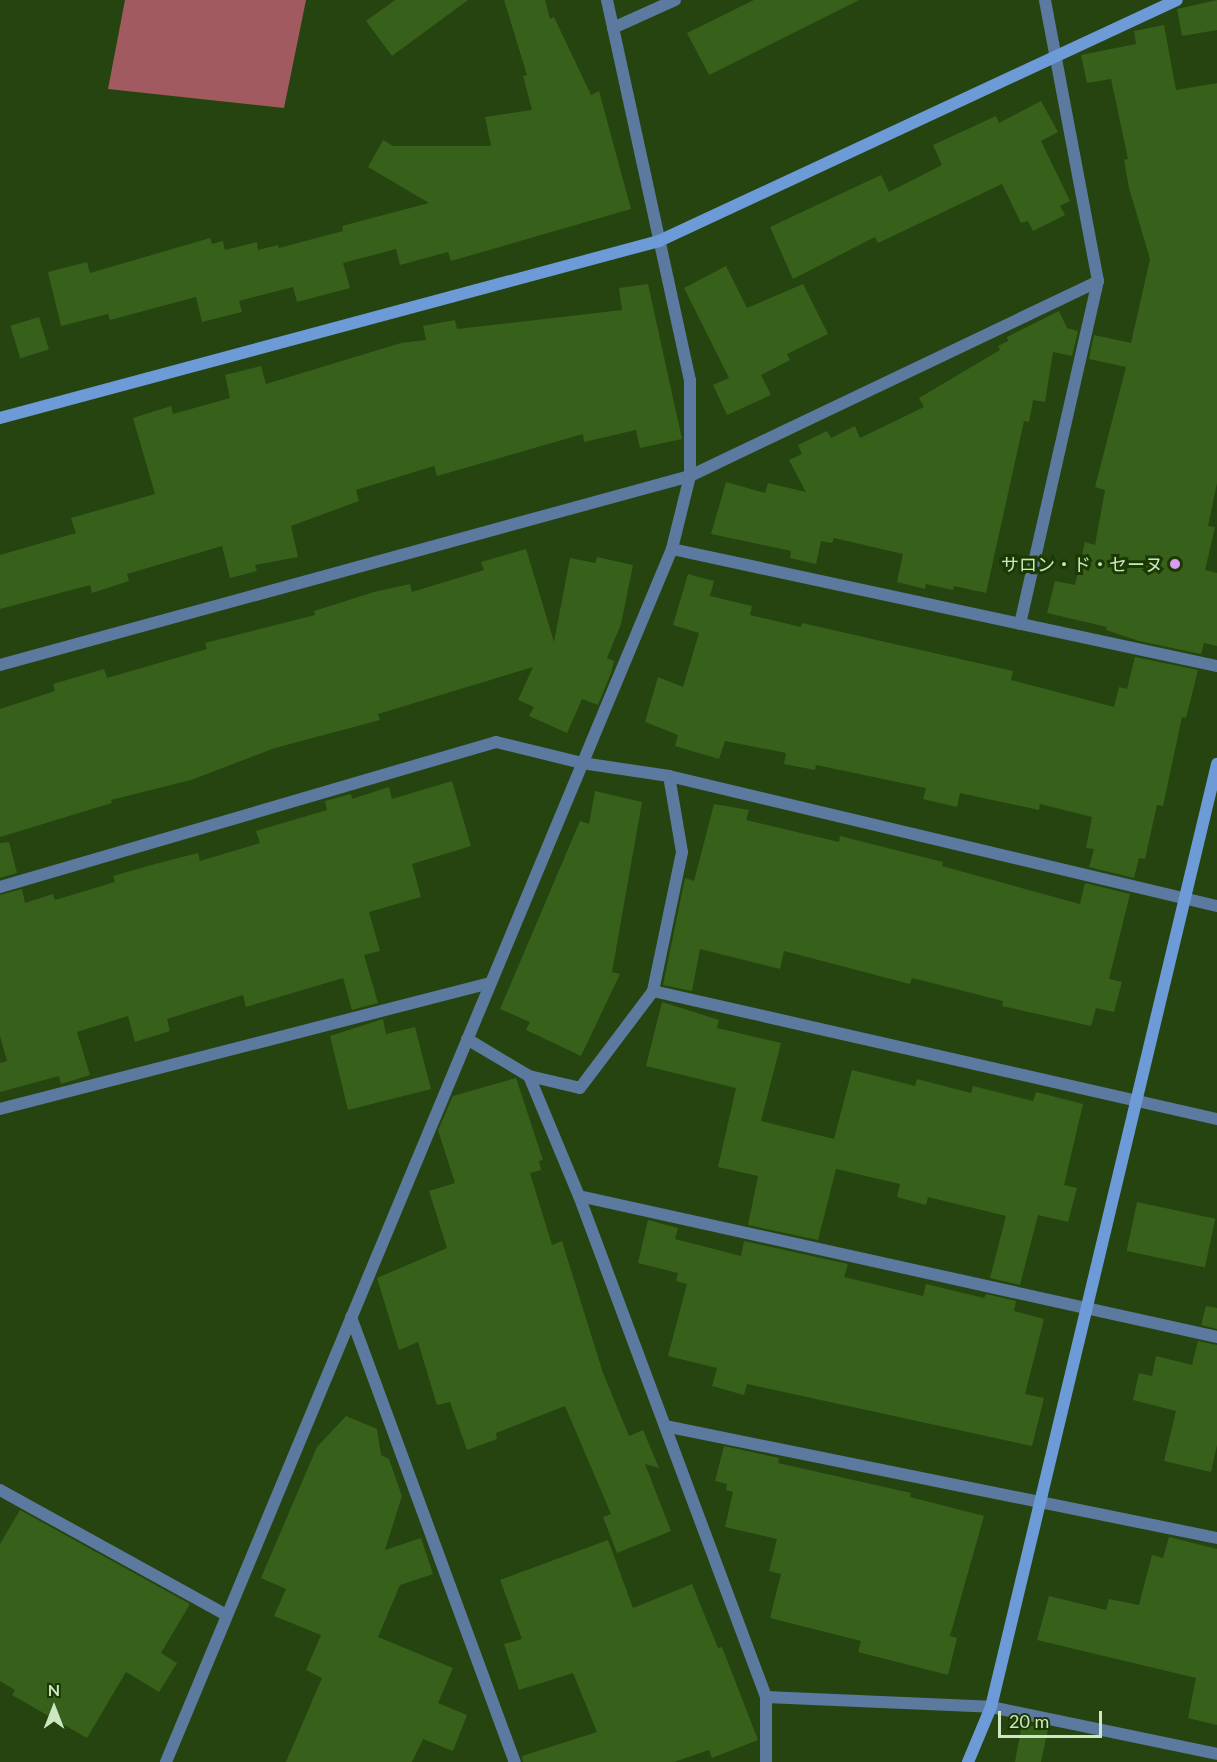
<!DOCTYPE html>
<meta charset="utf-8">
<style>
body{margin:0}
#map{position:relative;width:1217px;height:1762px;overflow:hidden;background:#25440f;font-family:Lato,"Noto Sans JP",sans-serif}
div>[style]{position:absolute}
.water>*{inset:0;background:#a15a60}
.building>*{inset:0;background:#37601b;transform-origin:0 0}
.street>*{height:12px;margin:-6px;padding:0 6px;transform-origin:6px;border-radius:6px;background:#5c79a0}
.secondary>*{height:12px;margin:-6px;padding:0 6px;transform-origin:6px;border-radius:6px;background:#6c9bd8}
.dots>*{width:16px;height:16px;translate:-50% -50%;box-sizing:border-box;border:3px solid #1a3903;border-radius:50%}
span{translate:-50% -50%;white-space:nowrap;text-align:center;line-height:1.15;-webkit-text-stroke:6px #1a3903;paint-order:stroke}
.poi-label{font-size:18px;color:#cee6c2}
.right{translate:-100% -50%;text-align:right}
.north{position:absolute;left:24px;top:1678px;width:60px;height:60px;-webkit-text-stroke:4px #1a3903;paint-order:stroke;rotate:0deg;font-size:16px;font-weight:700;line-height:24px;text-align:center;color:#cee6c2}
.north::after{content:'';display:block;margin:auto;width:21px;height:27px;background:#cee6c2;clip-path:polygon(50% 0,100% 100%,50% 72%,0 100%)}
.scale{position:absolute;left:998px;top:1711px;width:104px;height:27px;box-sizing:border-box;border:3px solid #cee6c2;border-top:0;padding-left:8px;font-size:18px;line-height:21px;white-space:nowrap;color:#cee6c2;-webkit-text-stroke:4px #1a3903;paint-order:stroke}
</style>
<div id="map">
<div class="water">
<div style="clip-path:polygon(125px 0,306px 0,284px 108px,108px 89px)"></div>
</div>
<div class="building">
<div style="clip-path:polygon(395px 0,468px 0,392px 56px,366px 21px)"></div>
<div style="clip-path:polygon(504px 0,545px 0,550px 19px,554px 17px,591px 95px,599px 91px,631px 209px,451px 261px,448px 252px,400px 265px,396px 249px,343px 263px,350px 288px,297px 302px,293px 287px,239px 301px,242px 312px,202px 322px,196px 297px,110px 320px,108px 314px,61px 326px,48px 272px,87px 262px,90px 273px,210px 238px,212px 244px,223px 241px,225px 250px,257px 242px,258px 250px,278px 245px,279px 248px,343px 231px,342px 226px,429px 203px,368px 167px,383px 140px,393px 146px,491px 146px,485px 117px,532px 110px,523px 76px,527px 75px)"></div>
<div style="clip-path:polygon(754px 0,859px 0,709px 75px,687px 33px)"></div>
<div style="clip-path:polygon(1217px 0,1217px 30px,1182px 36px,1177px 9px)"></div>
<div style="clip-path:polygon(1164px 25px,1176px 90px,1217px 83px,1217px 483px,1208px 526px,1215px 527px,1205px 570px,1217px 573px,1217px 646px,1204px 643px,1201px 654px,1139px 641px,1106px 630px,1107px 627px,1047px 613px,1055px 581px,1075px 585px,1085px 542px,1095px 545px,1105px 490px,1095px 487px,1126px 367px,1089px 359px,1094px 335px,1131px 343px,1150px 259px,1129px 188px,1124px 160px,1128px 159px,1111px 79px,1087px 83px,1081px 55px,1136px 44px,1134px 31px)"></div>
<div style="clip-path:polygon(1041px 101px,1058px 132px,1041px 141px,1070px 201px,1060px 206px,1065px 215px,1033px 231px,1028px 221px,1021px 223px,1002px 184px,878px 243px,875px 237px,793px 279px,770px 227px,881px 175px,889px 192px,942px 165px,933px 145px,996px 116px,999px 123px)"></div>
<div style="clip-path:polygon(726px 266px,747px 308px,803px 284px,828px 334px,787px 354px,790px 360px,761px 375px,771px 395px,727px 415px,713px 385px,729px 378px,684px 288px)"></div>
<div style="clip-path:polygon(648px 284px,682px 439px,640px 448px,636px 430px,584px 442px,583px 434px,437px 476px,434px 466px,356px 490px,359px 501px,291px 526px,298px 557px,255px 565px,257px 571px,230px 578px,222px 546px,127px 574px,129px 581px,92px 593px,90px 585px,0 609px,0 555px,76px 533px,71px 518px,155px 494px,133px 418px,171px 406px,173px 414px,230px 398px,225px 375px,261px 366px,266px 384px,401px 343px,426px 340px,423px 326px,455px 320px,457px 329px,622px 310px,619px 288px)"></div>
<div style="clip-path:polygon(1059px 311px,1067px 328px,1078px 331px,1072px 356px,1053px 352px,1045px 402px,1033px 400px,1029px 422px,1024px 421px,986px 593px,954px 586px,953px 590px,926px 584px,925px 589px,897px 582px,903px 554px,834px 538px,832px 543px,821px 541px,816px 564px,790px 558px,791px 551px,711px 534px,726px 482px,765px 493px,768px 483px,806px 492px,789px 460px,802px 454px,798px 445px,827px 431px,831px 438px,855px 426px,860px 438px,924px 407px,919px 398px,1000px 350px,998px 346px,1008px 341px,1007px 337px)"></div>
<div style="left:39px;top:317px;width:34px;height:30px;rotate:73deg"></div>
<div style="clip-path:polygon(526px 549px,554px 642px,570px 558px,595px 563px,597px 557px,633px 565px,621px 624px,607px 658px,614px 661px,611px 673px,598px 705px,582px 699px,567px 733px,529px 716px,534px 707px,518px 700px,533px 667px,378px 714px,380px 720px,275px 748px,191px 780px,111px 800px,112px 803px,0 837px,0 709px,55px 691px,53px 684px,104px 669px,107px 678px,207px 649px,205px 643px,315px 615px,314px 611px,374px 592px,410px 584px,412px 592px,484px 570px,481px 562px)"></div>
<div style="clip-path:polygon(688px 574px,714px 581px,710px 596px,752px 606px,750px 615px,801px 627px,802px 623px,1013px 671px,1011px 680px,1114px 707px,1119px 687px,1127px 689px,1135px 657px,1198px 670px,1186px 718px,1182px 717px,1163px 806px,1157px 805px,1145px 859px,1139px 858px,1134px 878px,1089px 867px,1094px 849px,1086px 848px,1092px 817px,1040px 804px,1039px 810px,960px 793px,957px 807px,923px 799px,926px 788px,816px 765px,815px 770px,784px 764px,786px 753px,725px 741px,719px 759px,675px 746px,678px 735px,645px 722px,658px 677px,683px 687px,699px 633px,673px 625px)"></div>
<div style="clip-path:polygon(452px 781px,471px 846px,412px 864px,421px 897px,369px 912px,380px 951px,364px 955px,378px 1003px,352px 1010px,343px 978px,246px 1007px,243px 995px,167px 1019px,170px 1031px,135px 1042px,128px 1016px,77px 1032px,90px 1075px,61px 1084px,59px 1076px,0 1092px,0 1063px,7px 1061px,0 1036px,0 895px,22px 889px,25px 903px,53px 894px,55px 900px,115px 882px,113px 876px,155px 864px,198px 853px,200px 861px,260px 843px,256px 831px,327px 810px,325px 801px,351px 794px,352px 799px,389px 787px,392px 799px)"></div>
<div style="clip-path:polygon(595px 791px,642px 802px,612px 972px,620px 974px,581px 1056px,526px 1030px,530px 1022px,500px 1009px,580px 821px,589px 824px)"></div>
<div style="clip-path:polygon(714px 804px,749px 810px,746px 820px,839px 842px,840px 836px,943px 862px,942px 866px,1080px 904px,1085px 883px,1130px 894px,1109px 979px,1122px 982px,1114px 1012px,1096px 1008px,1091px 1026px,1002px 1006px,1003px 1001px,948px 987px,912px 978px,910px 984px,784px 951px,780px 969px,700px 949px,692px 991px,663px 985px,685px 878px,694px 881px)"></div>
<div style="clip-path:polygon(9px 842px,17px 873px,0 878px,0 843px)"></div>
<div style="clip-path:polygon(662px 1002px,719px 1020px,717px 1028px,781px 1043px,761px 1121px,834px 1139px,852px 1070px,915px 1086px,917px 1079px,971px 1093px,973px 1086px,1033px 1101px,1036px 1092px,1083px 1104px,1064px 1185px,1077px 1188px,1068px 1222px,1038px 1215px,1020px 1285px,990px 1278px,1006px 1216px,928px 1197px,926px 1205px,897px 1197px,900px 1184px,836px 1169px,818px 1240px,748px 1225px,758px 1176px,718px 1167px,736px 1088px,646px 1066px)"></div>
<div style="clip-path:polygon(383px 1019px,386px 1034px,415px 1027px,431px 1089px,348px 1110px,330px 1036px)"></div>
<div style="clip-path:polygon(516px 1078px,543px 1160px,539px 1161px,541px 1170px,530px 1173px,552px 1245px,562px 1241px,603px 1373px,629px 1436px,643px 1430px,659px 1468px,645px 1464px,671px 1531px,617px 1553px,603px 1517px,611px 1514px,565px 1406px,496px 1433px,497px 1439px,467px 1450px,450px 1402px,437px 1405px,418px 1342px,399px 1350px,377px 1278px,447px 1248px,429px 1191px,455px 1183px,438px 1130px,453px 1096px)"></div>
<div style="left:1137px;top:1202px;width:80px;height:50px;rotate:12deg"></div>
<div style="clip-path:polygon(648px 1220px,678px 1228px,675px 1239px,741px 1256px,744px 1241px,848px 1264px,844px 1277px,923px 1296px,926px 1284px,984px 1298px,986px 1294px,1016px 1301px,1014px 1311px,1044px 1319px,1025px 1394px,1044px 1398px,1032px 1446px,747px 1384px,744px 1395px,712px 1386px,717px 1368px,668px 1356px,687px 1284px,676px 1281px,678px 1273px,638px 1263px)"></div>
<div style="clip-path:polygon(1206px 1306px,1217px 1308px,1217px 1329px,1201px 1325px)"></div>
<div style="clip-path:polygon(1198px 1341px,1217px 1345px,1217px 1445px,1211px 1472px,1164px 1461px,1176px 1411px,1133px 1400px,1139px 1373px,1152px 1376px,1156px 1356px,1192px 1365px)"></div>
<div style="clip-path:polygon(346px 1416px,377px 1429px,381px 1455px,389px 1459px,402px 1496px,385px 1550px,421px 1538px,433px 1574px,400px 1585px,378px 1637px,453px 1668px,438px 1703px,467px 1715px,453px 1751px,423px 1739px,412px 1762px,286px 1762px,322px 1678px,306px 1670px,321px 1635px,274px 1616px,286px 1589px,261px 1578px,317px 1447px)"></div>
<div style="clip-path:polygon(724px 1446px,779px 1458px,778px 1463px,911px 1493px,910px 1497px,984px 1516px,950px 1636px,957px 1638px,948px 1675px,858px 1652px,861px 1641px,770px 1618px,781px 1574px,769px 1571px,777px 1539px,725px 1527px,733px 1492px,726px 1490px,727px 1484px,715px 1481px)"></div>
<div style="clip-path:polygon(20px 1510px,190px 1604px,161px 1653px,177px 1663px,159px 1692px,126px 1672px,87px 1738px,12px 1695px,15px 1690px,0 1681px,0 1544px)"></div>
<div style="clip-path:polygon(1169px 1537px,1217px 1549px,1217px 1725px,1188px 1718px,1196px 1678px,1037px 1640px,1049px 1596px,1106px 1610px,1109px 1599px,1139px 1605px,1152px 1555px,1163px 1558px)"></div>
<div style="clip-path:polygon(608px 1540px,633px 1608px,692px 1584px,718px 1648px,722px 1647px,758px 1740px,712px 1758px,709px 1750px,674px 1762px,523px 1762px,522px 1756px,597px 1732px,573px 1673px,519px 1690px,504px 1644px,522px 1639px,500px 1580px)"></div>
<div style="clip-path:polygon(1022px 1724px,1048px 1729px,1041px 1762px,1015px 1762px)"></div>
</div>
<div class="street">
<div style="left:607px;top:0;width:389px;rotate:77.7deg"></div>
<div style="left:690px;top:380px;width:96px;rotate:90deg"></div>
<div style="left:690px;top:476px;width:75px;rotate:103.9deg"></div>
<div style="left:672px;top:549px;width:557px;rotate:12.12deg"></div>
<div style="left:613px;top:28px;width:68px;rotate:-24.3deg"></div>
<div style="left:1020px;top:624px;width:352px;rotate:-77.2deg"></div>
<div style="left:1098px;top:281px;width:286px;rotate:-100.7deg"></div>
<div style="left:0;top:665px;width:715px;rotate:-15.32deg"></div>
<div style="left:690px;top:476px;width:452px;rotate:-25.5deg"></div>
<div style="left:0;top:887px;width:517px;rotate:-16.3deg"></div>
<div style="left:496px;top:742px;width:89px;rotate:13.7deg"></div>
<div style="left:582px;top:763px;width:88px;rotate:8.5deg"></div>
<div style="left:669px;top:776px;width:563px;rotate:13.35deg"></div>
<div style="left:653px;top:991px;width:578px;rotate:12.79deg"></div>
<div style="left:467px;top:1039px;width:72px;rotate:30.8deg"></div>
<div style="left:529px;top:1076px;width:130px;rotate:67.4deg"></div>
<div style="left:579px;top:1196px;width:535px;rotate:69.53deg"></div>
<div style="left:766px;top:1697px;width:65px;rotate:90deg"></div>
<div style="left:529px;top:1076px;width:52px;rotate:13.2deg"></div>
<div style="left:580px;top:1088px;width:121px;rotate:-53deg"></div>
<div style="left:653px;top:991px;width:142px;rotate:-78.2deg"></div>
<div style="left:682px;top:852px;width:77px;rotate:-99.7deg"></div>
<div style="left:0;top:1109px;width:506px;rotate:-14.42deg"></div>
<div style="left:579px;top:1196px;width:653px;rotate:12.46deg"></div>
<div style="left:351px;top:1317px;width:474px;rotate:69.8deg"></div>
<div style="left:665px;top:1426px;width:563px;rotate:11.47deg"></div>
<div style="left:0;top:1490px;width:258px;rotate:28.9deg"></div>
<div style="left:766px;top:1697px;width:225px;rotate:2.5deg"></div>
<div style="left:991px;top:1707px;width:231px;rotate:11.7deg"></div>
<div style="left:166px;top:1762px;width:1314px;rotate:-67.36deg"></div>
</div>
<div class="secondary">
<div style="left:0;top:418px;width:682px;rotate:-15.03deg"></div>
<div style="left:659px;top:241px;width:571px;rotate:-24.95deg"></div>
<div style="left:968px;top:1762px;width:60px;rotate:-67.3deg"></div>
<div style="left:991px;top:1707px;width:970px;rotate:-76.52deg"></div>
</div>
<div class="dots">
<div style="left:1175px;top:564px;background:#da9af6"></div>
</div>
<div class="poi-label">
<span class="right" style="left:1163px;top:564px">サロン・ド・セーヌ</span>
</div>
<div class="north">N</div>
<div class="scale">20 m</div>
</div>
